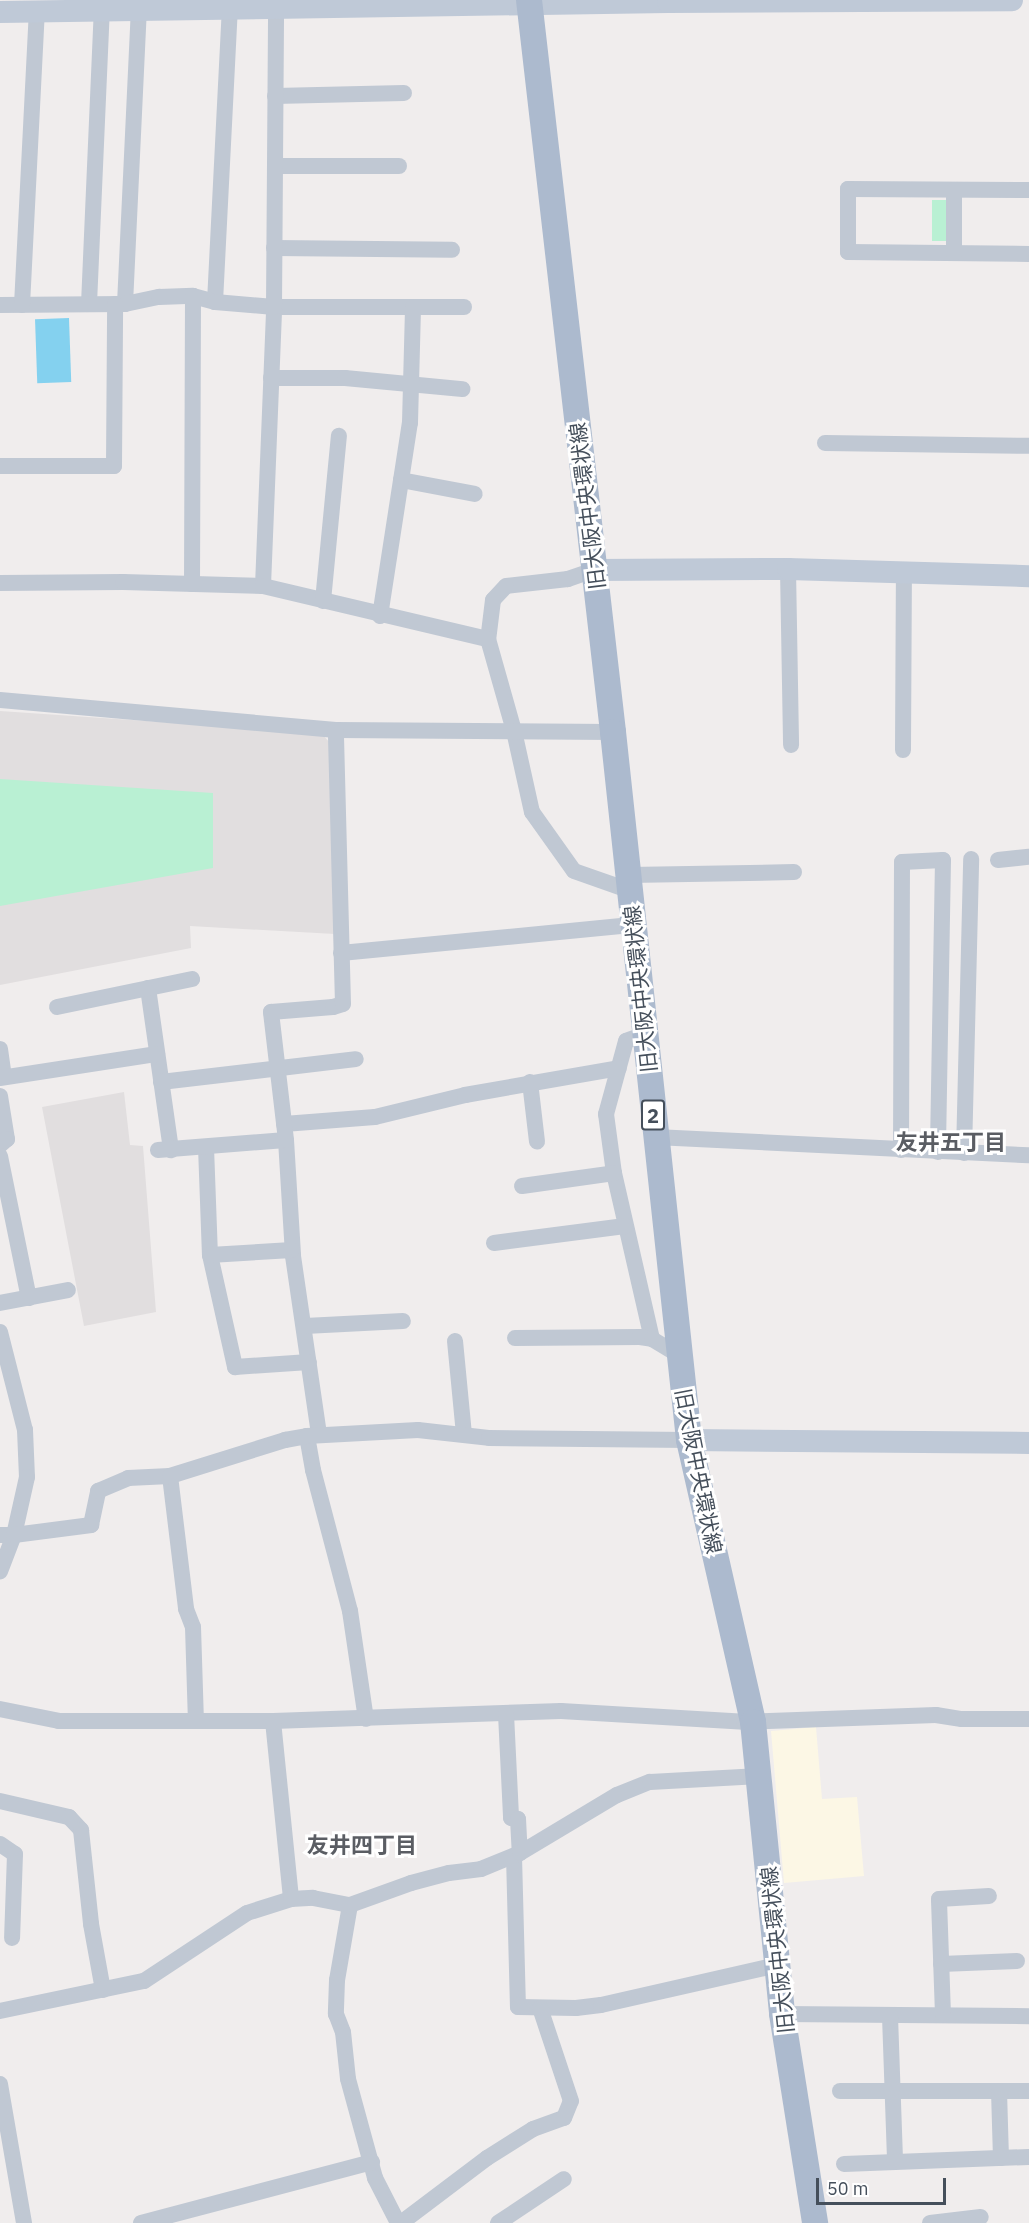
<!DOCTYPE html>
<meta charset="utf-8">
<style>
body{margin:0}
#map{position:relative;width:1029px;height:2223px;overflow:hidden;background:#f0eded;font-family:"IBM Plex Sans","Noto Sans JP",sans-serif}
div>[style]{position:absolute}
.commercial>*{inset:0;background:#fcf7e5}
.education>*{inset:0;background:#e1dedf}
.green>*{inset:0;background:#b9f0d3;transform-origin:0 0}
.water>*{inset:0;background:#84d1ef;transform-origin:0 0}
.street>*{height:16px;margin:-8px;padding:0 8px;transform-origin:8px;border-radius:8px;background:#c0c8d3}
.secondary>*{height:22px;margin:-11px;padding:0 11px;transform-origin:11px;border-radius:11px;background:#bfc9d7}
.primary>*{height:26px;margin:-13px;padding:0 13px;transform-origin:13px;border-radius:13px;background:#acbace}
span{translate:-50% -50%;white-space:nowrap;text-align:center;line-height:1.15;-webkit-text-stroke:6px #fff;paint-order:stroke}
.shield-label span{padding:2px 4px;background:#fff;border:2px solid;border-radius:4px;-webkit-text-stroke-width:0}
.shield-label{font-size:20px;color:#454f5b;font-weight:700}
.street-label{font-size:21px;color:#454f5b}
.neighbourhood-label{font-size:22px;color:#5a5d63;font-weight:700}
.scale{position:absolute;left:816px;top:2178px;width:130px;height:27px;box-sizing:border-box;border:3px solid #454f5b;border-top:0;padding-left:8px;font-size:18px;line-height:21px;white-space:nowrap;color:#454f5b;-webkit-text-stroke:4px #fff;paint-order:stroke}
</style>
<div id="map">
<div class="commercial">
<div style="clip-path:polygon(816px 1727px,822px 1799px,857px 1797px,864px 1876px,784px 1883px,771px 1731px)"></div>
</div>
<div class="education">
<div style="clip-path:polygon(0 711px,321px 733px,331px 744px,335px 934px,190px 926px,191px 948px,0 985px)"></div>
<div style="clip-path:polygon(124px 1092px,130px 1145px,143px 1146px,156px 1312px,84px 1326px,42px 1107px)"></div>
</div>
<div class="green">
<div style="left:932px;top:200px;width:18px;height:41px"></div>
<div style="clip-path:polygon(0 779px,213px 793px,213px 868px,0 906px)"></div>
</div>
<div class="water">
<div style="left:69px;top:318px;width:64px;height:34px;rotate:88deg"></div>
</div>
<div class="street">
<div style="left:275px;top:96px;width:129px;rotate:-1.3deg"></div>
<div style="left:275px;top:166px;width:124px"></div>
<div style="left:1029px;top:190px;width:181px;rotate:-179.7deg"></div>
<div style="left:848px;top:189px;width:63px;rotate:90deg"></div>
<div style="left:848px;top:252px;width:181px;rotate:0.6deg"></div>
<div style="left:274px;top:248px;width:178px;rotate:0.6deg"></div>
<div style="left:954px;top:253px;width:63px;rotate:-90deg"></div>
<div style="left:215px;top:302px;width:294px;rotate:-87.1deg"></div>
<div style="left:89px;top:304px;width:294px;rotate:-87.5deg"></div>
<div style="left:125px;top:304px;width:294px;rotate:-87.3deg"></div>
<div style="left:0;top:305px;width:125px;rotate:-0.5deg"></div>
<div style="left:125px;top:304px;width:35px;rotate:-12deg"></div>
<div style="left:159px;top:297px;width:34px;rotate:-2deg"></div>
<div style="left:193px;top:296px;width:23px;rotate:15deg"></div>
<div style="left:215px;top:302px;width:59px;rotate:4.8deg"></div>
<div style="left:274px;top:307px;width:190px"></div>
<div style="left:22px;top:305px;width:294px;rotate:-87.1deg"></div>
<div style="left:271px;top:378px;width:74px"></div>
<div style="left:345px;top:378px;width:118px;rotate:5.4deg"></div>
<div style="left:825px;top:443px;width:204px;rotate:0.8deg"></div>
<div style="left:0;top:466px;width:114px"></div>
<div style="left:114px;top:466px;width:162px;rotate:-89.6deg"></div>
<div style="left:401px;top:480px;width:75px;rotate:10.7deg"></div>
<div style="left:788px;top:569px;width:176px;rotate:89deg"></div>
<div style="left:594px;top:570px;width:28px;rotate:161deg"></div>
<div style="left:568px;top:579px;width:62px;rotate:173.6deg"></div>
<div style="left:506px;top:586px;width:19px;rotate:133deg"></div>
<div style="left:493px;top:600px;width:39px;rotate:97deg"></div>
<div style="left:488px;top:639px;width:96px;rotate:74.2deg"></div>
<div style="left:514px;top:731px;width:83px;rotate:77.5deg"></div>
<div style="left:532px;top:812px;width:72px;rotate:54.6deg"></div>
<div style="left:574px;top:871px;width:60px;rotate:19.3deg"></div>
<div style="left:0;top:583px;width:123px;rotate:-0.5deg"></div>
<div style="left:123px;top:582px;width:140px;rotate:1.6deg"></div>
<div style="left:263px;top:586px;width:279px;rotate:-87.7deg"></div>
<div style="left:274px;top:307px;width:299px;rotate:-89.6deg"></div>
<div style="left:192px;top:584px;width:288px;rotate:-89.8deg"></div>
<div style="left:263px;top:586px;width:231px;rotate:13.3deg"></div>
<div style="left:323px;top:601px;width:166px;rotate:-84.5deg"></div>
<div style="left:380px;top:616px;width:195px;rotate:-81.2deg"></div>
<div style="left:410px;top:423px;width:116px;rotate:-88.5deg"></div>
<div style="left:0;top:700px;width:337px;rotate:5.1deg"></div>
<div style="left:336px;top:730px;width:277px;rotate:0.4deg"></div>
<div style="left:903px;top:750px;width:177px;rotate:-89.7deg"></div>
<div style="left:998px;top:860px;width:31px;rotate:-6deg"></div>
<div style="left:629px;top:875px;width:165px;rotate:-1deg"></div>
<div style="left:341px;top:953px;width:294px;rotate:-5.5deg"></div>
<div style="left:148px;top:988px;width:164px;rotate:81.9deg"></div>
<div style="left:57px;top:1007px;width:138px;rotate:-11.7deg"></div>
<div style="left:645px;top:1034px;width:20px;rotate:160deg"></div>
<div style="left:626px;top:1041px;width:76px;rotate:105.3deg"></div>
<div style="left:606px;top:1114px;width:60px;rotate:82.3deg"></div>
<div style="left:614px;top:1173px;width:170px;rotate:77.1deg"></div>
<div style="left:0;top:1049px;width:28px;rotate:82deg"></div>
<div style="left:0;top:1078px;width:159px;rotate:-8.7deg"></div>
<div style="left:161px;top:1082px;width:196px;rotate:-6.7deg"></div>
<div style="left:530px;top:1082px;width:60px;rotate:83.3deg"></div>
<div style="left:0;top:1096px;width:44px;rotate:80.8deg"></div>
<div style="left:7px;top:1139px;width:9px;rotate:139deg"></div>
<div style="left:284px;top:1124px;width:91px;rotate:-4.4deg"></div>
<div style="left:375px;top:1117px;width:93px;rotate:-13.7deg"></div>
<div style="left:465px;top:1095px;width:156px;rotate:-9.9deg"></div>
<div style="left:655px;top:1137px;width:374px;rotate:2.8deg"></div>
<div style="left:286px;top:1140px;width:116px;rotate:86.5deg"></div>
<div style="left:293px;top:1256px;width:181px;rotate:81.7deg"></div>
<div style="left:206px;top:1147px;width:108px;rotate:87.9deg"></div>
<div style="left:210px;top:1255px;width:115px;rotate:77.4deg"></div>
<div style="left:235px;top:1367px;width:74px;rotate:-3.9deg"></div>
<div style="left:158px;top:1150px;width:128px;rotate:-4.5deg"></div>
<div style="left:286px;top:1140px;width:129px;rotate:-96.7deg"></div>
<div style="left:271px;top:1012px;width:62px;rotate:-4.6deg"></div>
<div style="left:333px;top:1007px;width:10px;rotate:-17deg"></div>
<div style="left:343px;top:1004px;width:274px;rotate:-91.5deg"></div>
<div style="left:901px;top:1150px;width:288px;rotate:-89.8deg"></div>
<div style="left:902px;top:862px;width:41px;rotate:-2.8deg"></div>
<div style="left:943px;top:860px;width:292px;rotate:91deg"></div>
<div style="left:964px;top:1153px;width:294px;rotate:-88.6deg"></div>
<div style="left:0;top:1156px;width:145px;rotate:78.5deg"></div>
<div style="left:522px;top:1186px;width:93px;rotate:-8deg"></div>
<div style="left:494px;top:1243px;width:132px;rotate:-7.4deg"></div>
<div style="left:210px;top:1255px;width:82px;rotate:-3.5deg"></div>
<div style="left:0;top:1303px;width:69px;rotate:-10.8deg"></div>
<div style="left:305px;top:1326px;width:98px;rotate:-2.9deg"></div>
<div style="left:0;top:1332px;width:101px;rotate:75.7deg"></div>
<div style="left:25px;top:1430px;width:47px;rotate:87.6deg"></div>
<div style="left:27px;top:1477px;width:59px;rotate:102.6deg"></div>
<div style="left:14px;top:1535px;width:39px;rotate:111deg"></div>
<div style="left:515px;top:1338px;width:125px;rotate:-0.5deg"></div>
<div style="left:640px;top:1337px;width:12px;rotate:9deg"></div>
<div style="left:652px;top:1339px;width:31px;rotate:31deg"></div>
<div style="left:455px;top:1341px;width:94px;rotate:84.5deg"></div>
<div style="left:307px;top:1436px;width:35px;rotate:80deg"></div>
<div style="left:313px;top:1470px;width:146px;rotate:75.3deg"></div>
<div style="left:350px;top:1611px;width:109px;rotate:81.6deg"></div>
<div style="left:170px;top:1476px;width:134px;rotate:83.1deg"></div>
<div style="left:186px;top:1609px;width:19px;rotate:69deg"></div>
<div style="left:193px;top:1627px;width:93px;rotate:88.2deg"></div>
<div style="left:0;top:1535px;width:14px"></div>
<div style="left:14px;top:1535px;width:78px;rotate:-7.4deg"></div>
<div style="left:91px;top:1525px;width:35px;rotate:-78deg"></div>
<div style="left:98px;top:1491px;width:33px;rotate:-23deg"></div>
<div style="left:128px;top:1478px;width:42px;rotate:-2.7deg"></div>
<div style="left:170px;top:1476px;width:121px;rotate:-17.4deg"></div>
<div style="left:285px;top:1440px;width:22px;rotate:-10deg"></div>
<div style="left:307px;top:1436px;width:111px;rotate:-3.1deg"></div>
<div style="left:418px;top:1430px;width:71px;rotate:6.4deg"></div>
<div style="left:489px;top:1438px;width:200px;rotate:0.6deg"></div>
<div style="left:0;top:1709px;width:60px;rotate:11.5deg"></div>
<div style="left:59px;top:1721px;width:214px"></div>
<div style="left:273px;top:1721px;width:288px;rotate:-2deg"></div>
<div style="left:561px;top:1711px;width:183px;rotate:3.4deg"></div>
<div style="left:744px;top:1722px;width:192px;rotate:-2.1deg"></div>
<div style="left:936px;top:1715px;width:26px;rotate:9deg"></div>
<div style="left:962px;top:1719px;width:67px"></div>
<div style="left:506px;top:1714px;width:104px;rotate:87.2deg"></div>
<div style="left:511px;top:1818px;width:7px;rotate:8deg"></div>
<div style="left:518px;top:1819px;width:34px;rotate:87deg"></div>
<div style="left:273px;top:1721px;width:179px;rotate:84.2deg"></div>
<div style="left:0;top:1801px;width:71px;rotate:13.1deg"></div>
<div style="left:69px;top:1817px;width:18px;rotate:47deg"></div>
<div style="left:81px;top:1830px;width:95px;rotate:83.9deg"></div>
<div style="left:91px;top:1924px;width:67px;rotate:79.7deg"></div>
<div style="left:0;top:1844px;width:18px;rotate:34deg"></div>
<div style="left:15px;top:1854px;width:84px;rotate:92deg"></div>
<div style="left:514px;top:1856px;width:151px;rotate:88.5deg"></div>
<div style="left:518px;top:2007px;width:58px;rotate:1deg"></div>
<div style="left:576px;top:2008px;width:25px;rotate:-7deg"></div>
<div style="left:601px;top:2005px;width:180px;rotate:-12.8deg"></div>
<div style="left:350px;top:1905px;width:76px;rotate:99.8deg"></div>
<div style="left:337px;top:1980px;width:34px;rotate:92deg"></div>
<div style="left:336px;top:2014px;width:19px;rotate:69deg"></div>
<div style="left:343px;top:2032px;width:47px;rotate:83.9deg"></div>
<div style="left:348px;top:2079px;width:103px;rotate:74.7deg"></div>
<div style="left:375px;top:2178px;width:51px;rotate:62.9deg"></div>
<div style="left:941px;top:1964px;width:76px;rotate:-2.3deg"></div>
<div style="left:0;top:2011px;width:147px;rotate:-11.8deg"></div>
<div style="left:144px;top:1981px;width:123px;rotate:-33.4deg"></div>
<div style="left:247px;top:1913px;width:46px;rotate:-17.7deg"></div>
<div style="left:291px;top:1899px;width:22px;rotate:-3deg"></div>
<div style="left:313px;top:1898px;width:38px;rotate:11deg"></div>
<div style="left:350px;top:1905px;width:65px;rotate:-19.8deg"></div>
<div style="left:411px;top:1883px;width:39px;rotate:-15deg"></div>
<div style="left:449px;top:1873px;width:32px;rotate:-7deg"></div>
<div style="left:481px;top:1869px;width:42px;rotate:-22.3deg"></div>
<div style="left:520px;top:1853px;width:113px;rotate:-30.9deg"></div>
<div style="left:617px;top:1795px;width:35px;rotate:-22deg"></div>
<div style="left:650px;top:1782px;width:110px;rotate:-3.1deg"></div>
<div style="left:782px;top:2014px;width:247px;rotate:0.5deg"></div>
<div style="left:943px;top:2015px;width:116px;rotate:-92deg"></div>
<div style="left:939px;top:1899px;width:50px;rotate:-3.4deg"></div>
<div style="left:890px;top:2016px;width:146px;rotate:88deg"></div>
<div style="left:0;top:2084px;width:141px;rotate:80.2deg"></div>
<div style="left:840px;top:2091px;width:189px"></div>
<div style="left:999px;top:2091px;width:67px;rotate:88.3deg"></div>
<div style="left:844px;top:2164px;width:185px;rotate:-2.2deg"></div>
<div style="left:141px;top:2223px;width:239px;rotate:-14.8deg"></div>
<div style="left:401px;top:2223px;width:108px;rotate:-37.1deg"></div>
<div style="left:487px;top:2158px;width:54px;rotate:-32.2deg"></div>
<div style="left:533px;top:2129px;width:33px;rotate:-20deg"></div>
<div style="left:564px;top:2118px;width:18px;rotate:-68deg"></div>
<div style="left:571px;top:2101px;width:98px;rotate:-108.4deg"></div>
<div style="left:498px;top:2223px;width:79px;rotate:-33.7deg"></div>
<div style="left:930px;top:2223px;width:51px;rotate:-6.7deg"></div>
</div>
<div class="secondary">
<div style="left:0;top:12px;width:668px;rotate:-0.86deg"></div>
<div style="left:668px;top:2px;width:344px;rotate:-0.3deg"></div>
<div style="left:594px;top:570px;width:194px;rotate:-0.3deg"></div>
<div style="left:788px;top:569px;width:241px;rotate:1.7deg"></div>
<div style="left:689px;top:1440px;width:340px;rotate:0.5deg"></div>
</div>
<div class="primary">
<div style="left:529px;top:0;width:737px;rotate:83.45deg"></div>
<div style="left:613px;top:732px;width:712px;rotate:83.87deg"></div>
<div style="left:689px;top:1440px;width:289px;rotate:77.2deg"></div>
<div style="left:753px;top:1722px;width:293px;rotate:84.3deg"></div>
<div style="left:782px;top:2014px;width:212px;rotate:81deg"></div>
</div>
<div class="shield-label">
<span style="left:653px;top:1115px">2</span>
</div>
<div class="street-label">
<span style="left:587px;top:506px;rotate:-97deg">旧大阪中央環状線</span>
<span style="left:640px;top:989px;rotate:-96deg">旧大阪中央環状線</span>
<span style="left:699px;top:1471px;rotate:79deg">旧大阪中央環状線</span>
<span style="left:777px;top:1950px;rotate:-96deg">旧大阪中央環状線</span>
</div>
<div class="neighbourhood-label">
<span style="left:951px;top:1142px">友井五丁目</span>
<span style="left:362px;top:1845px">友井四丁目</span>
</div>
<div class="scale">50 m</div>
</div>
